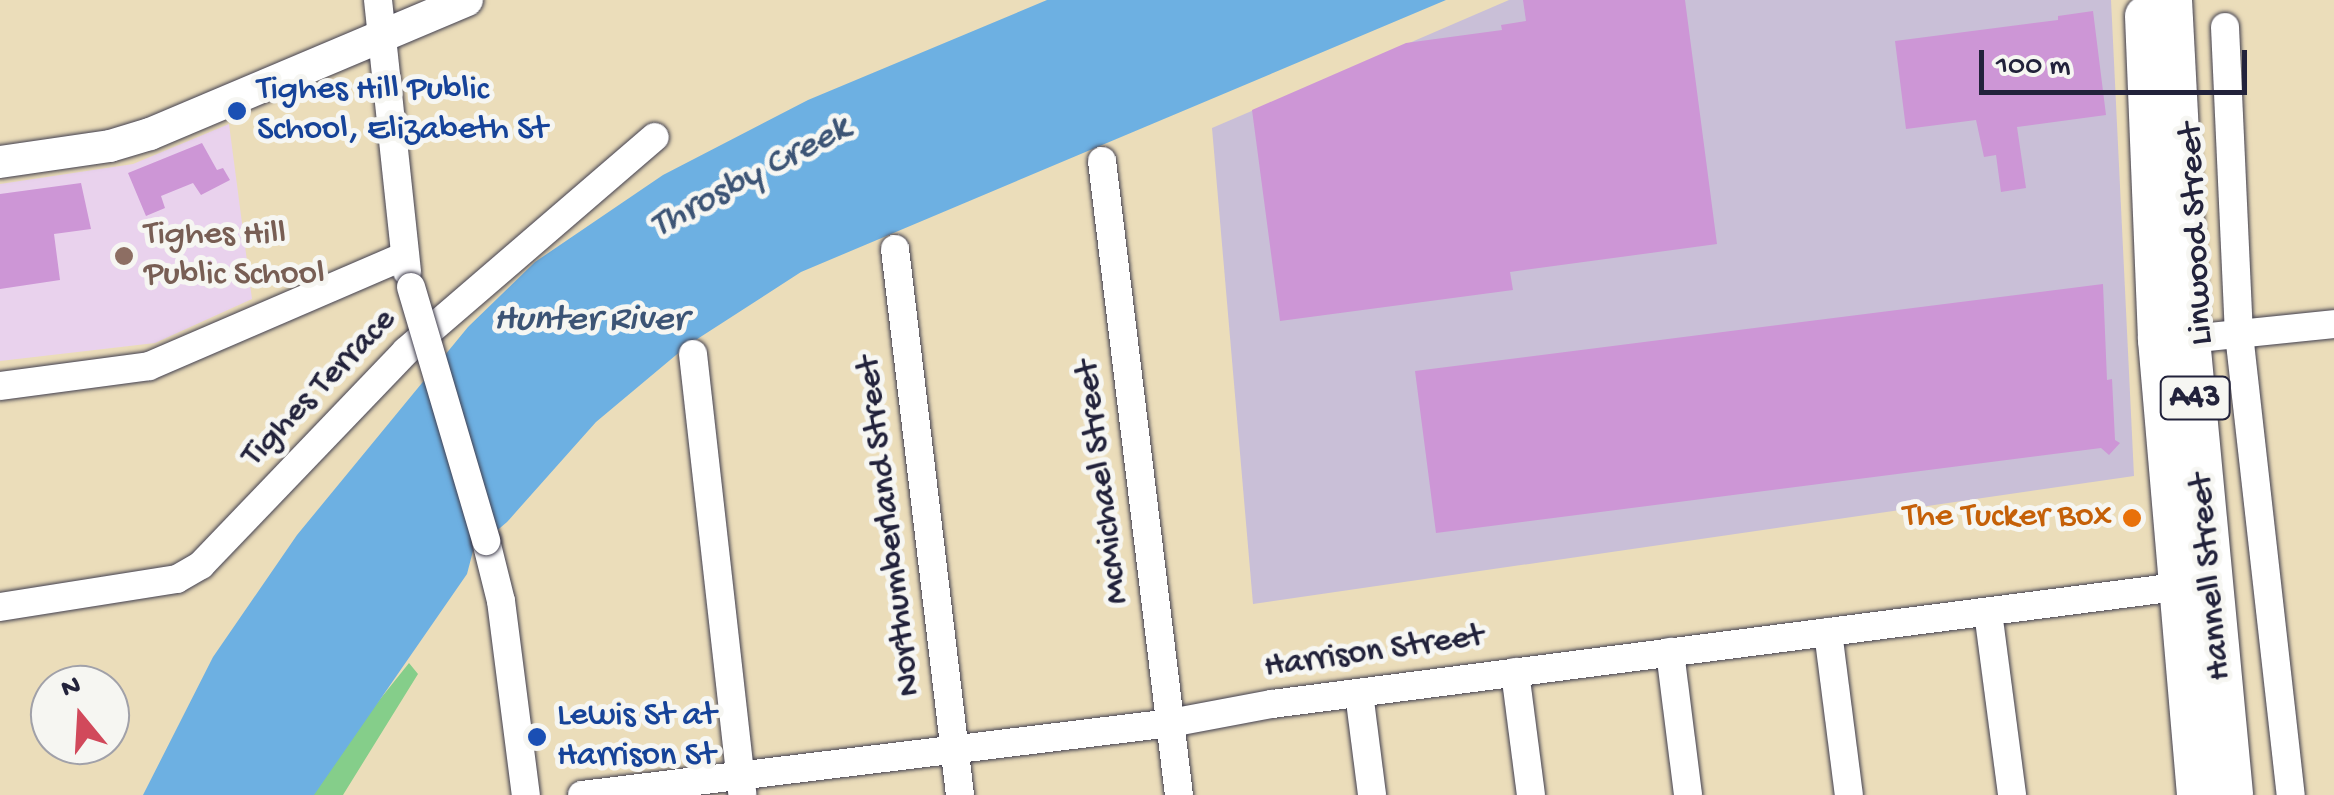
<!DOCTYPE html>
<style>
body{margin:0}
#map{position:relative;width:2334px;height:795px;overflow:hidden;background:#ebddba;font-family:"Gochi Hand",sans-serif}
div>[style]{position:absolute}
.built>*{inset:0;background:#e9d2ed}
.industrial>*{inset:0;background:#c9bfd7}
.green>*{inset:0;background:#85ce8a}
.water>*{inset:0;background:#6db0e2}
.building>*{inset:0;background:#cd96d6}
.roads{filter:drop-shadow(0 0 2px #403e4e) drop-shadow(0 0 2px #403e4e)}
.minor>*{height:28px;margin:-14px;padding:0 14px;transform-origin:14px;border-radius:14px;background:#fff}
.major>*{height:32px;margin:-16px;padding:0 16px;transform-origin:16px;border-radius:16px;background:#fff}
.highway>*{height:40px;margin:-20px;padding:0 20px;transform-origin:20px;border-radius:20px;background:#fff}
.bridges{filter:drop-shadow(0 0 2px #403e4e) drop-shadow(0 0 2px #403e4e)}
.minor-bridge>*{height:28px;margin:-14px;padding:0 14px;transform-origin:14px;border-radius:14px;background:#fff}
.dots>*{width:28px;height:28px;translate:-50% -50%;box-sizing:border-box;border:5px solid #f6f6f2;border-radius:50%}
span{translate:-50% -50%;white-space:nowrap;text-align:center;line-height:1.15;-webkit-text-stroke:10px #f6f6f2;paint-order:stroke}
.shield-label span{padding:2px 8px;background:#f6f6f2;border:2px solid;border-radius:8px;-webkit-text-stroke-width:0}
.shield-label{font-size:32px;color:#22223b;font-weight:700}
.transit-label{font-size:35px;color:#164399}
.left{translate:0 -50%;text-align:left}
.street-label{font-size:35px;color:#22223b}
.education-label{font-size:35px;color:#785e54}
.food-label{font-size:35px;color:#c56008}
.right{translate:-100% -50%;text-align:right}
.water-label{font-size:38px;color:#3c5475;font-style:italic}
.north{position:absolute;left:30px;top:665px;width:100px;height:100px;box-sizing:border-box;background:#f6f6f2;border:2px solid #a1a1a9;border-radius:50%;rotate:342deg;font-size:28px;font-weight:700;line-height:40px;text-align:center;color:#22223b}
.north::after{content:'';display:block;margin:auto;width:35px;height:45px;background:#d1495b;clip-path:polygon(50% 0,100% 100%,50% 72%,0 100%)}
.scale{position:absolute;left:1979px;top:50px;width:268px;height:45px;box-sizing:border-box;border:5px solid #22223b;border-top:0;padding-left:12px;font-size:30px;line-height:35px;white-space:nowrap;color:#22223b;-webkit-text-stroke:8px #f6f6f2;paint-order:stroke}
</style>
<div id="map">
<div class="built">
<div style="clip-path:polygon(229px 124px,252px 299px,155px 343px,0 361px,0 184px,133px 164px)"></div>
</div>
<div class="industrial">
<div style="clip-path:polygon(1509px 0,2111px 0,2134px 476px,1253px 604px,1212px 128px)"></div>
</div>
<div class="green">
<div style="clip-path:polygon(409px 663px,418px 674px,343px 795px,307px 795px,311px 787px,321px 784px,341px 748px)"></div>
</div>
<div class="water">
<div style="clip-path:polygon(1047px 0,1446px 0,801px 272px,688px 345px,596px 422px,507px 522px,473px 551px,467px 574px,314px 795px,143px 795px,213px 657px,297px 535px,468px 327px,535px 262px,663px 175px,808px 100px)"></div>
</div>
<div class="building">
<div style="clip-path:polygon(1523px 0,1685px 0,1717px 244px,1510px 272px,1513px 290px,1280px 321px,1252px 110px,1406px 43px,1502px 30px,1501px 25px,1526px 21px)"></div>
<div style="clip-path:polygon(2093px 11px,2106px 115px,2017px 127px,2026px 188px,2001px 192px,1996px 155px,1984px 157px,1976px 120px,1906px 129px,1895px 41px,2058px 20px,2058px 16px)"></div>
<div style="clip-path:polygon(202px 143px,217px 170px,223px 168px,230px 180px,201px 195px,193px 183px,161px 196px,165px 208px,146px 216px,128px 173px)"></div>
<div style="clip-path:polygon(81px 183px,91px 229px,54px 234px,60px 280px,0 289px,0 194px)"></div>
<div style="clip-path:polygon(2103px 284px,2107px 380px,2112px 379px,2115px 440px,2120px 443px,2109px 455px,2101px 448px,1436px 533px,1415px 371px)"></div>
</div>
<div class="roads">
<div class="minor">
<div style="left:378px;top:0;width:273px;rotate:83.9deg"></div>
<div style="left:2225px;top:27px;width:307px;rotate:87.4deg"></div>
<div style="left:2239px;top:334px;width:464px;rotate:83.6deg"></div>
<div style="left:1102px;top:161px;width:639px;rotate:83.08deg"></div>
<div style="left:895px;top:249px;width:550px;rotate:83.21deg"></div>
<div style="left:2190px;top:339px;width:145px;rotate:-5.9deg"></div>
<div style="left:693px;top:354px;width:443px;rotate:83.6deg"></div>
<div style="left:0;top:386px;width:150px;rotate:-7.6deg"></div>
<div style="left:149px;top:366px;width:278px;rotate:-23.3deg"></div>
<div style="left:486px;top:541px;width:62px;rotate:76deg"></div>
<div style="left:501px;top:601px;width:196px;rotate:82.7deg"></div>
<div style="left:0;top:607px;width:179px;rotate:-9deg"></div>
<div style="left:177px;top:579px;width:28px;rotate:-30deg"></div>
<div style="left:201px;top:565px;width:296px;rotate:-46.2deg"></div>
<div style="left:406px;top:351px;width:328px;rotate:-40.7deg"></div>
<div style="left:1988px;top:612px;width:185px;rotate:82.5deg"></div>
<div style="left:1828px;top:632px;width:164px;rotate:82.7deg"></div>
<div style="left:1670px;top:652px;width:144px;rotate:82.8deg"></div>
<div style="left:1515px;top:672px;width:124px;rotate:82.6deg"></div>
<div style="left:1359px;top:693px;width:103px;rotate:82.7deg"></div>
<div style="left:582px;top:795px;width:593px;rotate:-6.97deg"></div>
<div style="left:1171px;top:723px;width:103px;rotate:-10.7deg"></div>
<div style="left:1272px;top:704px;width:912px;rotate:-7.37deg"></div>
</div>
<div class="major">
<div style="left:0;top:162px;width:111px;rotate:-8.3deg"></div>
<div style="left:110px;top:146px;width:42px;rotate:-16.7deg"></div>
<div style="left:150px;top:134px;width:344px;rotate:-22.9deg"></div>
</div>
<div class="highway">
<div style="left:2172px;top:0;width:339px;rotate:87deg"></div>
<div style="left:2190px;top:339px;width:458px;rotate:84.6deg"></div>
<div style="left:2145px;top:16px;width:324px;rotate:87.7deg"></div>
<div style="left:2158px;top:340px;width:457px;rotate:85.1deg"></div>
</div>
</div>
<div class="bridges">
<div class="minor-bridge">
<div style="left:411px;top:287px;width:265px;rotate:73.5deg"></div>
</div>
</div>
<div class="dots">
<div style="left:237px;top:111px;background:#1a4fb4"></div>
<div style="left:124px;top:256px;background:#8d6e63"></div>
<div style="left:2132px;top:518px;background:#e8710a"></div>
<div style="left:537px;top:737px;background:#1a4fb4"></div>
</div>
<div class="shield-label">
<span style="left:2195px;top:398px">A43</span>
</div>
<div class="transit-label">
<span class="left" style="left:257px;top:111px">Tighes Hill Public<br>School, Elizabeth St</span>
<span class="left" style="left:557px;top:737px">Lewis St at<br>Harrison St</span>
</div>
<div class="street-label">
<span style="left:2198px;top:234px;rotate:-93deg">Linwood Street</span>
<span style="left:320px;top:389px;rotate:-46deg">Tighes Terrace</span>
<span style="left:1104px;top:482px;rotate:-97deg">McMichael Street</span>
<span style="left:891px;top:526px;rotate:-97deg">Northumberland Street</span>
<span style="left:2212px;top:577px;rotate:-95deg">Hannell Street</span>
<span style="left:1374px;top:653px;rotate:-8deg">Harrison Street</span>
</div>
<div class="education-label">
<span class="left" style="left:144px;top:256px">Tighes Hill<br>Public School</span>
</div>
<div class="food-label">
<span class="right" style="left:2112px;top:518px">The Tucker Box</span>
</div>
<div class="water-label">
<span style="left:751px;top:179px;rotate:-28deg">Throsby Creek</span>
<span style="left:590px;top:322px">Hunter River</span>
</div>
<div class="north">N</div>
<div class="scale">100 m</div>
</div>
